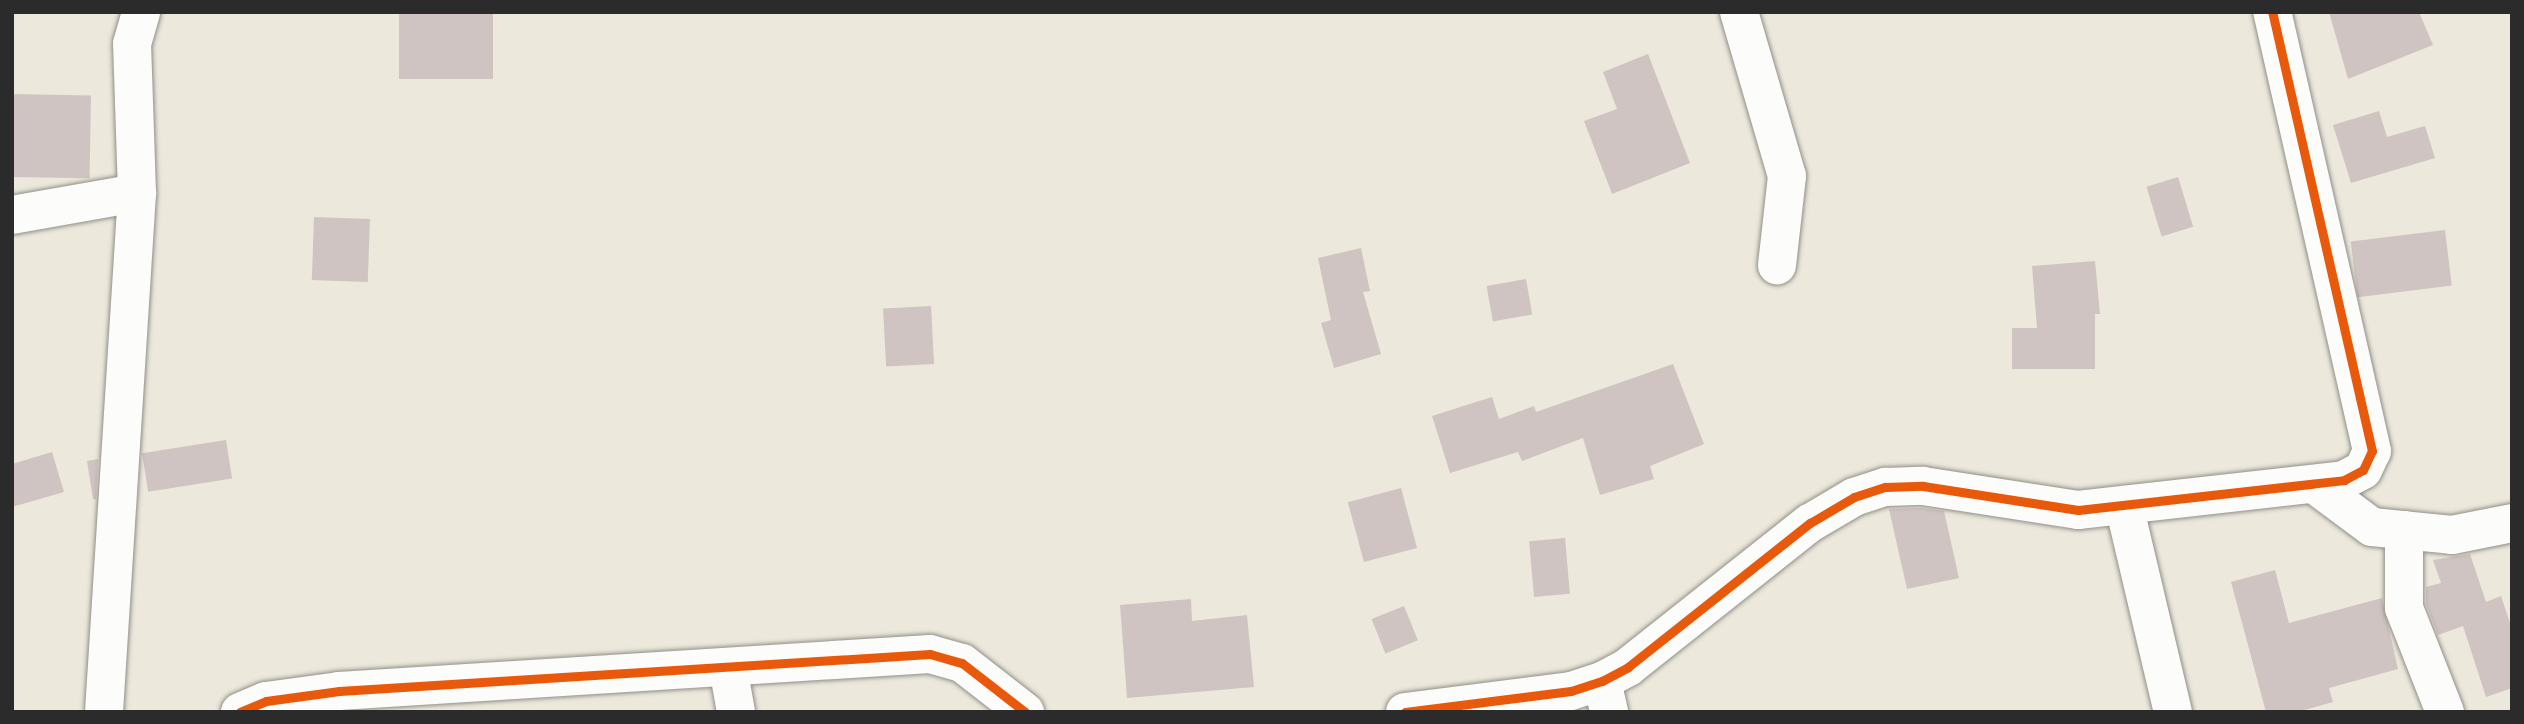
<!DOCTYPE html>
<style>
body{margin:0}
#map{position:relative;width:2524px;height:724px;overflow:hidden;background:#ece8db;font-family:Cardo,serif}
div>[style]{position:absolute}
.building>*{inset:0;background:#cfc4c1;transform-origin:0 0}
.roads{filter:drop-shadow(0 0 2px #918f89) drop-shadow(0 0 2px #918f89)}
.minor>*{height:38px;margin:-19px;padding:0 19px;transform-origin:19px;border-radius:19px;background:#fcfcfa}
.cycleway>*{height:9px;margin:-4.5px;padding:0 4.5px;transform-origin:4.5px;border-radius:4.5px;background:#e8590c}
span{translate:-50% -50%;white-space:nowrap;text-align:center;line-height:1.15;-webkit-text-stroke:5px #fbf7ec;paint-order:stroke}
.frame{position:absolute;inset:0;border:14px solid #2b2b2b;pointer-events:none}
</style>
<div id="map">
<div class="building">
<div style="left:399px;top:12px;width:94px;height:67px"></div>
<div style="clip-path:polygon(2329px 12px,2419px 12px,2433px 45px,2348px 79px)"></div>
<div style="clip-path:polygon(1648px 54px,1690px 163px,1612px 194px,1584px 121px,1617px 109px,1603px 72px)"></div>
<div style="left:12px;top:94px;width:79px;height:83px;rotate:1deg"></div>
<div style="clip-path:polygon(2379px 111px,2387px 137px,2425px 126px,2435px 158px,2351px 183px,2333px 125px)"></div>
<div style="left:2178px;top:177px;width:52px;height:33px;rotate:73deg"></div>
<div style="left:314px;top:217px;width:56px;height:63px;rotate:2deg"></div>
<div style="left:2445px;top:230px;width:56px;height:95px;rotate:83deg"></div>
<div style="clip-path:polygon(1361px 248px,1370px 291px,1363px 292px,1381px 354px,1334px 368px,1321px 323px,1331px 320px,1318px 258px)"></div>
<div style="clip-path:polygon(2095px 261px,2100px 314px,2095px 314px,2095px 369px,2012px 369px,2012px 328px,2037px 328px,2032px 266px)"></div>
<div style="left:1526px;top:279px;width:36px;height:40px;rotate:80deg"></div>
<div style="left:931px;top:306px;width:58px;height:48px;rotate:87deg"></div>
<div style="clip-path:polygon(1673px 364px,1704px 444px,1650px 466px,1654px 479px,1600px 495px,1583px 438px,1522px 461px,1518px 452px,1450px 473px,1432px 416px,1492px 397px,1499px 419px,1534px 406px,1536px 412px)"></div>
<div style="left:226px;top:440px;width:39px;height:85px;rotate:81deg"></div>
<div style="clip-path:polygon(52px 452px,64px 492px,12px 507px,12px 464px)"></div>
<div style="clip-path:polygon(98px 459px,96px 499px,93px 499px,87px 461px)"></div>
<div style="left:1401px;top:488px;width:62px;height:55px;rotate:75deg"></div>
<div style="clip-path:polygon(1922px 508px,1944px 511px,1959px 578px,1907px 589px,1889px 509px)"></div>
<div style="left:1565px;top:538px;width:56px;height:36px;rotate:85deg"></div>
<div style="clip-path:polygon(2470px 554px,2486px 602px,2501px 596px,2512px 629px,2512px 688px,2486px 697px,2463px 626px,2438px 635px,2426px 604px,2426px 587px,2441px 583px,2433px 560px)"></div>
<div style="clip-path:polygon(2275px 570px,2289px 623px,2382px 598px,2398px 669px,2329px 688px,2333px 702px,2297px 712px,2266px 712px,2231px 582px)"></div>
<div style="clip-path:polygon(1191px 599px,1192px 621px,1247px 615px,1254px 687px,1127px 698px,1120px 605px)"></div>
<div style="left:1404px;top:606px;width:37px;height:35px;rotate:68deg"></div>
</div>
<div class="roads">
<div class="minor">
<div style="left:1739px;top:12px;width:171px;rotate:73.7deg"></div>
<div style="left:1787px;top:176px;width:90px;rotate:96.4deg"></div>
<div style="left:12px;top:215px;width:127px;rotate:-10deg"></div>
<div style="left:2314px;top:484px;width:72px;rotate:36.6deg"></div>
<div style="left:2372px;top:527px;width:80px;rotate:5.7deg"></div>
<div style="left:2452px;top:535px;width:61px;rotate:-11.3deg"></div>
<div style="left:2124px;top:505px;width:213px;rotate:76.7deg"></div>
<div style="left:2404px;top:530px;width:78px;rotate:90deg"></div>
<div style="left:2404px;top:608px;width:112px;rotate:68.5deg"></div>
<div style="left:728px;top:667px;width:46px;rotate:79.9deg"></div>
<div style="left:1602px;top:681px;width:32px;rotate:77deg"></div>
<div style="left:104px;top:712px;width:520px;rotate:-86.36deg"></div>
<div style="left:137px;top:193px;width:149px;rotate:-91.9deg"></div>
<div style="left:132px;top:44px;width:33px;rotate:-74deg"></div>
<div style="left:240px;top:712px;width:28px;rotate:-23deg"></div>
<div style="left:266px;top:701px;width:74px;rotate:-7.8deg"></div>
<div style="left:339px;top:691px;width:592px;rotate:-3.58deg"></div>
<div style="left:930px;top:654px;width:33px;rotate:16deg"></div>
<div style="left:962px;top:663px;width:80px;rotate:37.9deg"></div>
<div style="left:1405px;top:712px;width:167px;rotate:-7.2deg"></div>
<div style="left:1571px;top:691px;width:33px;rotate:-18deg"></div>
<div style="left:1602px;top:681px;width:30px;rotate:-28deg"></div>
<div style="left:1628px;top:667px;width:232px;rotate:-38.4deg"></div>
<div style="left:1810px;top:523px;width:51px;rotate:-30.6deg"></div>
<div style="left:1854px;top:497px;width:33px;rotate:-18deg"></div>
<div style="left:1885px;top:487px;width:38px;rotate:-2deg"></div>
<div style="left:1923px;top:486px;width:157px;rotate:8.8deg"></div>
<div style="left:2078px;top:510px;width:268px;rotate:-6.4deg"></div>
<div style="left:2344px;top:480px;width:21px;rotate:-28deg"></div>
<div style="left:2363px;top:470px;width:21px;rotate:-65deg"></div>
<div style="left:2372px;top:451px;width:450px;rotate:-102.8deg"></div>
</div>
</div>
<div class="cycleway">
<div style="left:240px;top:712px;width:28px;rotate:-23deg"></div>
<div style="left:266px;top:701px;width:74px;rotate:-7.8deg"></div>
<div style="left:339px;top:691px;width:592px;rotate:-3.58deg"></div>
<div style="left:930px;top:654px;width:33px;rotate:16deg"></div>
<div style="left:962px;top:663px;width:80px;rotate:37.9deg"></div>
<div style="left:1405px;top:712px;width:167px;rotate:-7.2deg"></div>
<div style="left:1571px;top:691px;width:33px;rotate:-18deg"></div>
<div style="left:1602px;top:681px;width:30px;rotate:-28deg"></div>
<div style="left:1628px;top:667px;width:232px;rotate:-38.4deg"></div>
<div style="left:1810px;top:523px;width:51px;rotate:-30.6deg"></div>
<div style="left:1854px;top:497px;width:33px;rotate:-18deg"></div>
<div style="left:1885px;top:487px;width:38px;rotate:-2deg"></div>
<div style="left:1923px;top:486px;width:157px;rotate:8.8deg"></div>
<div style="left:2078px;top:510px;width:268px;rotate:-6.4deg"></div>
<div style="left:2344px;top:480px;width:21px;rotate:-28deg"></div>
<div style="left:2363px;top:470px;width:21px;rotate:-65deg"></div>
<div style="left:2372px;top:451px;width:450px;rotate:-102.8deg"></div>
</div>
<div class="frame"></div>
</div>
